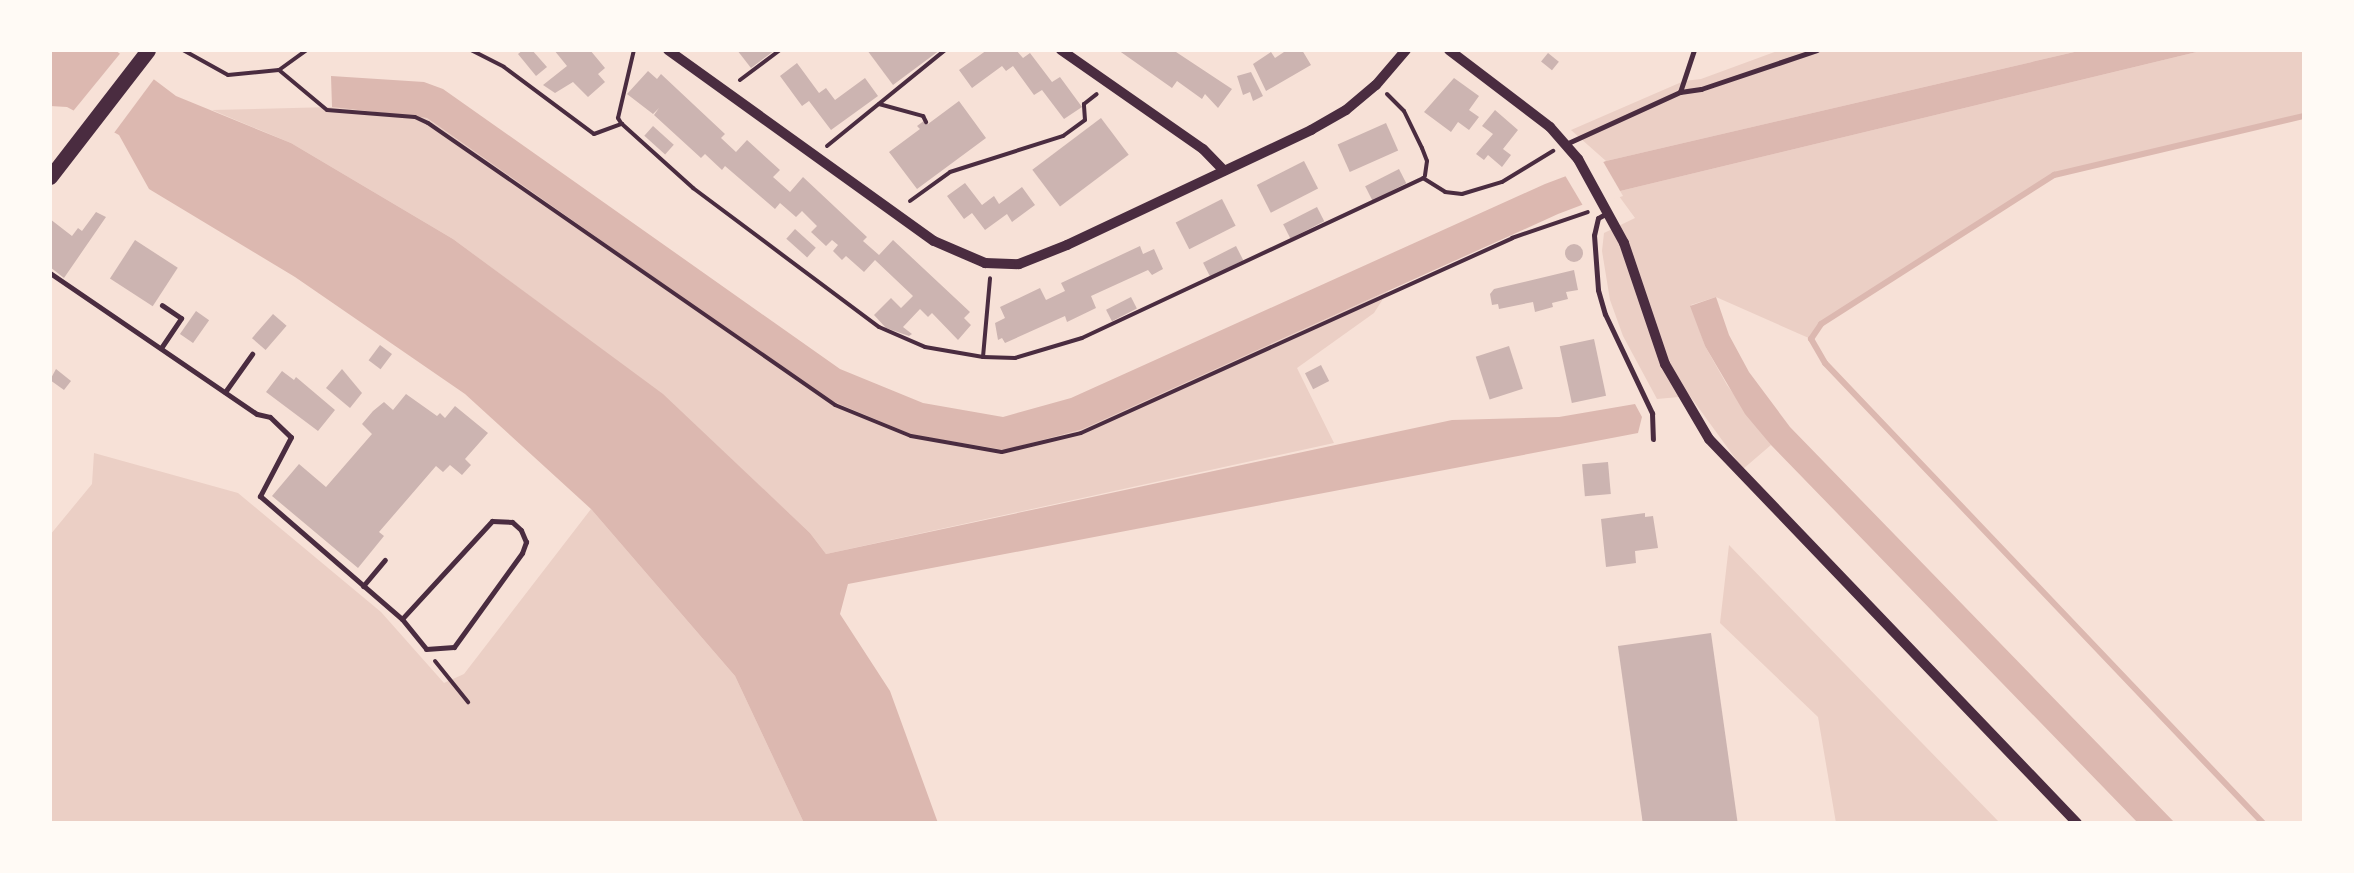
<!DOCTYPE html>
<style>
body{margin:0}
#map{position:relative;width:2354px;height:873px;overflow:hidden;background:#f7e1d7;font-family:"DejaVu Sans",sans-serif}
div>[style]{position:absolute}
.green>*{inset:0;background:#ebcfc5}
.water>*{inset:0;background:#dcb8b0}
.pier>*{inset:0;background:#f7e1d7}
.stream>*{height:6px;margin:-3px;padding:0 3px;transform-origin:3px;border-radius:3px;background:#dcb8b0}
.building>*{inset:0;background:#ccb4b1;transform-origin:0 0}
.round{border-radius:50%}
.path>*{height:4px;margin:-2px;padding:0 2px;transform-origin:2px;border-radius:2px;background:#4a2c40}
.service>*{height:5px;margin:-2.5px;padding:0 2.5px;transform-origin:2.5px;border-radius:2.5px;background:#4a2c40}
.minor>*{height:10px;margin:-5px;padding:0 5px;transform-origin:5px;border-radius:5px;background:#4a2c40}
.secondary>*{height:15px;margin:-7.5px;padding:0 7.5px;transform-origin:7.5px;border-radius:7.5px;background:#4a2c40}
span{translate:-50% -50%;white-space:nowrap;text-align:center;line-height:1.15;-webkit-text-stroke:10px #fffaf5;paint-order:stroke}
.frame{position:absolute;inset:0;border:52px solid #fffaf5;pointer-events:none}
</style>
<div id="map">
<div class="green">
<div style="clip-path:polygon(1780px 50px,2083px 50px,1606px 161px,1571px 130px,1684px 81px,1701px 79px)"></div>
<div style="clip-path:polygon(2205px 50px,2304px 50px,2304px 116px,2054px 175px,1821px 324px,1811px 339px,1716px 297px,1691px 305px,1705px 346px,1727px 385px,1771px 445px,1743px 469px,1690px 396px,1657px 399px,1623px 336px,1610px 300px,1602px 251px,1604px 233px,1635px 218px,1616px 192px)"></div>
<div style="clip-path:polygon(332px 107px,427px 118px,825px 398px,1083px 429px,1388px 291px,1374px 313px,1297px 368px,1334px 443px,826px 554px,810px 533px,663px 395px,453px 239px,291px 143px,212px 110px)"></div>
<div style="clip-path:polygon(94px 453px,238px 493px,381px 612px,444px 683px,464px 674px,591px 509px,735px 676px,804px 823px,50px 823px,50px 535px,92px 484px)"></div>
<div style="clip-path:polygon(1729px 545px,2000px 823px,1836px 823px,1818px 717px,1720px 623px)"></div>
</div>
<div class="water">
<div style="clip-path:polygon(50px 50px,115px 50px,176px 96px,291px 143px,453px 239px,663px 394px,810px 533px,826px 554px,1452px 420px,1559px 417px,1635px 404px,1642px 417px,1638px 433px,848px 584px,840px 614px,890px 691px,938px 823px,804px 823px,735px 676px,591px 509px,465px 394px,295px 277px,149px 189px,119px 135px,67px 107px,50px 106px)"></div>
<div style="clip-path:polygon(2083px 50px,2205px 50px,1616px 192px,1558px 214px,1083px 429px,1005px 450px,913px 435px,825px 398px,427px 118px,332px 107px,331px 76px,424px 82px,443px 89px,840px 369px,923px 403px,1003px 417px,1071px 398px,1545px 184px,1606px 161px)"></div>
<div style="clip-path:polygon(1716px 297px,1729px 335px,1749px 372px,1790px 427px,2175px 823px,2138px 823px,1771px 445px,1745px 414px,1705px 346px,1690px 306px)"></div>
</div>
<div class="pier">
<div style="clip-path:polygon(123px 50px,157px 75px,111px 137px,70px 115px)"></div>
<div style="clip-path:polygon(1601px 158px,1623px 196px,1585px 209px,1563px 172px)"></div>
</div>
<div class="stream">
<div style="left:2263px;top:823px;width:635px;rotate:-133.6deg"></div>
<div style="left:1825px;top:363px;width:28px;rotate:-120deg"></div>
<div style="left:1811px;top:339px;width:18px;rotate:-56deg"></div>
<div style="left:1821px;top:324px;width:277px;rotate:-32.6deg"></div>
<div style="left:2054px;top:175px;width:257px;rotate:-13.3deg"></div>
</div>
<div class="building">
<div style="clip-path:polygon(523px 50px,532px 50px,547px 67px,536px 76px,518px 54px)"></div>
<div style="clip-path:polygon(554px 50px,590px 50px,605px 68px,598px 74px,605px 82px,588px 97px,573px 82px,555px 93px,543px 85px,567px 66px)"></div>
<div style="clip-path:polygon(737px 50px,775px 50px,751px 68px)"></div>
<div style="clip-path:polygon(867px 50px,940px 50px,893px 85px)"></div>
<div style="clip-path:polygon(987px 50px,1016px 50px,1023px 58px,1030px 53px,1052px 82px,1060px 77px,1082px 107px,1064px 119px,1042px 90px,1034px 95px,1013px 66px,1006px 71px,1002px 66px,972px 88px,959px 70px)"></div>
<div style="clip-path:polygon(1118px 50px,1173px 50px,1232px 89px,1218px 108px,1205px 94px,1202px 99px,1177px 81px,1172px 88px)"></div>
<div style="clip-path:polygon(1287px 50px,1302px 50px,1311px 65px,1266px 91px,1253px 64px,1271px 52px,1275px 58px)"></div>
<div style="left:1548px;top:53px;width:14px;height:11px;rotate:39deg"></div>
<div style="clip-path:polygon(797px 63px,819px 93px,826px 88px,835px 100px,865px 78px,878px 96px,831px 130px,809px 101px,802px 106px,780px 76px)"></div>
<div style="clip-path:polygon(648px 71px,657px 79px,661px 74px,725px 134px,721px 138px,736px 152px,747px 140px,780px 170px,773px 177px,790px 192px,803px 177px,867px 237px,863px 241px,879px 255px,893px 240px,970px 312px,964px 318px,971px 325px,958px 340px,932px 313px,928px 317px,920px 309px,903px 327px,912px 334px,909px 336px,886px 328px,874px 315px,891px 298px,901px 308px,913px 296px,875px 260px,864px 272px,846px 256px,842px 260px,833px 251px,838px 245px,832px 240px,826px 246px,811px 232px,817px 226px,802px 211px,796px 217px,780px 203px,775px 209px,725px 166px,722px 170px,705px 154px,701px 158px,654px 115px,659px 108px,653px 114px,627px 94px)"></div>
<div style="clip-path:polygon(1251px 72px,1263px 96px,1253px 101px,1250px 92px,1243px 95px,1237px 76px)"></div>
<div style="clip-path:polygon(1454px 78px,1479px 96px,1469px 110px,1479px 117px,1469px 130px,1458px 122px,1451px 132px,1424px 112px)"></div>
<div style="clip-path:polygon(959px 101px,986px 138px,917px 189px,889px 152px,920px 129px,917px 126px,925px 120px,928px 124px)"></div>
<div style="clip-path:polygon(1495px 110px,1518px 130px,1503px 149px,1511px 155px,1502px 167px,1488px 155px,1484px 160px,1476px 154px,1493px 134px,1482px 126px)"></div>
<div style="left:1101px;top:118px;width:46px;height:86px;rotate:53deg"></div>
<div style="left:1386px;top:123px;width:30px;height:53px;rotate:66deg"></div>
<div style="left:653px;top:126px;width:28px;height:13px;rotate:42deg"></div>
<div style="left:1304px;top:161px;width:31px;height:53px;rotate:63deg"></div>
<div style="left:1399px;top:169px;width:16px;height:38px;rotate:63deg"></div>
<div style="clip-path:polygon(965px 183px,982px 205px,994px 196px,999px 204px,1022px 187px,1035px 205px,1012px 222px,1007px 214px,985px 230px,972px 213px,964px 219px,947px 196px)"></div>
<div style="left:1222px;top:199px;width:30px;height:52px;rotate:63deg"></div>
<div style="left:1317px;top:207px;width:16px;height:38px;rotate:63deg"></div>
<div style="clip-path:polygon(96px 212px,106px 217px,64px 278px,50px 267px,50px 219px,72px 236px,78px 228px,82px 231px)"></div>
<div style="left:795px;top:229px;width:28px;height:13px;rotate:42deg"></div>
<div style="left:135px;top:240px;width:51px;height:46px;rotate:33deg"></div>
<div class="round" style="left:1565px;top:244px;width:18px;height:18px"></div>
<div style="clip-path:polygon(1140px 246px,1143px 254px,1154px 249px,1163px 269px,1152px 275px,1148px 270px,1091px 296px,1096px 308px,1067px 322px,1065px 316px,1005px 343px,1002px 338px,998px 340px,995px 323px,1005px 318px,1000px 307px,1040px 288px,1046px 300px,1065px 291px,1061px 283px)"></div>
<div style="left:1236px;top:246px;width:16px;height:37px;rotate:63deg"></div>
<div style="clip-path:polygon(1574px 270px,1578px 290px,1566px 292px,1568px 299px,1552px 303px,1553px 307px,1535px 312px,1533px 302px,1499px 309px,1498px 304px,1492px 305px,1490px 294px,1494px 289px)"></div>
<div style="left:1131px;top:297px;width:13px;height:28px;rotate:63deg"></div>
<div style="left:196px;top:311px;width:16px;height:28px;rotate:35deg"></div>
<div style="left:273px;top:314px;width:18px;height:32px;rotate:41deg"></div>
<div style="left:1594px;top:339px;width:58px;height:35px;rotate:78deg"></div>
<div style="left:380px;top:345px;width:15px;height:19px;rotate:37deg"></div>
<div style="left:1509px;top:346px;width:45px;height:35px;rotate:72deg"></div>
<div style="left:1321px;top:365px;width:18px;height:18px;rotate:63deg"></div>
<div style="clip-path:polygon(56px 369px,71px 381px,64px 390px,50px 380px)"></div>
<div style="clip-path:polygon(342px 369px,362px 393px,350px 408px,326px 388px)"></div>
<div style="clip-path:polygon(282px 371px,294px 380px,296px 377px,335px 410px,318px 431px,266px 392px)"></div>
<div style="clip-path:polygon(406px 394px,437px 416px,440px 413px,445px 418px,455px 406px,488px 433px,465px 459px,471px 465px,462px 475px,450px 465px,443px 472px,436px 466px,379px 532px,384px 536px,358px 568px,272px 496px,299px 464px,326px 487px,372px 434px,362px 424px,373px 411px,384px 402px,393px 410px)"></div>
<div style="left:1608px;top:462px;width:32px;height:26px;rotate:85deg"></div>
<div style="clip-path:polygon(1645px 513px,1645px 517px,1653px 516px,1658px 548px,1635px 551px,1636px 563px,1606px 567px,1601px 519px)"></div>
<div style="left:1711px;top:633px;width:192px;height:94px;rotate:82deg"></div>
</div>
<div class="path">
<div style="left:183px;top:50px;width:51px;rotate:29.1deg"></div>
<div style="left:228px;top:75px;width:51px;rotate:-5.6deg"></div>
<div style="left:279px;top:70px;width:34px;rotate:-36deg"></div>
<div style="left:471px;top:50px;width:37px;rotate:27deg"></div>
<div style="left:504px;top:67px;width:112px;rotate:36.7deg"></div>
<div style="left:594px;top:134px;width:30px;rotate:-20deg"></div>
<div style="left:622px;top:124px;width:96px;rotate:42deg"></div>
<div style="left:693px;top:188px;width:232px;rotate:36.8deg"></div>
<div style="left:879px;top:327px;width:50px;rotate:23.5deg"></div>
<div style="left:925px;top:347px;width:59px;rotate:9.8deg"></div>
<div style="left:983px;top:357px;width:32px;rotate:2deg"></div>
<div style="left:1015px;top:358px;width:70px;rotate:-16.6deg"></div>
<div style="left:1082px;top:338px;width:377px;rotate:-25.1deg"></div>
<div style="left:1423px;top:178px;width:26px;rotate:32deg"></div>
<div style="left:1445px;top:192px;width:17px;rotate:7deg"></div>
<div style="left:1462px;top:194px;width:42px;rotate:-16.7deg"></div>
<div style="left:1502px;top:182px;width:60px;rotate:-31.3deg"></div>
<div style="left:279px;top:70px;width:62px;rotate:39.8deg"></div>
<div style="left:327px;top:110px;width:88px;rotate:4.5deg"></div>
<div style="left:415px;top:117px;width:14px;rotate:25deg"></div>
<div style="left:428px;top:123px;width:495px;rotate:34.7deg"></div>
<div style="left:835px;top:405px;width:82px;rotate:22.2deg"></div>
<div style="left:911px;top:436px;width:92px;rotate:10deg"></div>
<div style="left:1002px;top:452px;width:81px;rotate:-13.5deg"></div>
<div style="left:1081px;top:433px;width:473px;rotate:-24.3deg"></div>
<div style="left:1512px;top:238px;width:80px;rotate:-18.9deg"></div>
<div style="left:740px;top:80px;width:50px;rotate:-36.9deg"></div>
<div style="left:1387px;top:94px;width:24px;rotate:45deg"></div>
<div style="left:1404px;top:111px;width:41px;rotate:64.1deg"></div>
<div style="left:1422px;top:148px;width:14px;rotate:69deg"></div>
<div style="left:1427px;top:161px;width:15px;rotate:98deg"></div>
<div style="left:879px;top:104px;width:46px;rotate:15.3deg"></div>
<div style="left:923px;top:116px;width:7px;rotate:63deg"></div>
<div style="left:621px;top:123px;width:6px;rotate:-121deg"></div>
<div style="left:618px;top:118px;width:70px;rotate:-76.8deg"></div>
<div style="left:827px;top:146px;width:152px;rotate:-39.1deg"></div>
<div style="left:910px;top:201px;width:49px;rotate:-35.9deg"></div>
<div style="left:950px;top:172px;width:119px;rotate:-17.7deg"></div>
<div style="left:1063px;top:136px;width:27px;rotate:-36deg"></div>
<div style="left:1085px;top:120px;width:16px;rotate:-94deg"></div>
<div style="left:1084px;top:104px;width:16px;rotate:-38deg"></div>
<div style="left:983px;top:357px;width:79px;rotate:-84.9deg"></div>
<div style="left:435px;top:661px;width:53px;rotate:51.2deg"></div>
</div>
<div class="service">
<div style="left:1680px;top:92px;width:44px;rotate:-71.6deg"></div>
<div style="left:1568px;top:143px;width:123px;rotate:-24.5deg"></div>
<div style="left:1680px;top:92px;width:21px;rotate:-8deg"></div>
<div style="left:1701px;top:89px;width:122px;rotate:-18.6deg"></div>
<div style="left:1607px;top:213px;width:10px;rotate:151deg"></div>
<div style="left:1598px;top:218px;width:17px;rotate:103deg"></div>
<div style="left:1594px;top:235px;width:55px;rotate:85.8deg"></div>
<div style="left:1598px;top:290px;width:25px;rotate:74deg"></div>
<div style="left:1605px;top:314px;width:110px;rotate:64.6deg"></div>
<div style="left:1652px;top:413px;width:26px;rotate:88deg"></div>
<div style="left:50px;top:273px;width:250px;rotate:34.3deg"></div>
<div style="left:257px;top:414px;width:13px;rotate:13deg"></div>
<div style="left:270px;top:417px;width:29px;rotate:44deg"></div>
<div style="left:291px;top:437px;width:67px;rotate:117.7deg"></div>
<div style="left:260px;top:496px;width:188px;rotate:40.9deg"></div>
<div style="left:402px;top:619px;width:38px;rotate:51deg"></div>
<div style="left:426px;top:649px;width:28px;rotate:-4deg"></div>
<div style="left:454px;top:647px;width:116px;rotate:-54.1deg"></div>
<div style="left:522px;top:553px;width:12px;rotate:-70deg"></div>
<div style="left:526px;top:542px;width:13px;rotate:-113deg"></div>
<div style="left:521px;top:530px;width:12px;rotate:-138deg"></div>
<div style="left:512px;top:522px;width:20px;rotate:-177deg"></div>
<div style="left:492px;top:521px;width:133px;rotate:132.6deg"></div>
<div style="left:161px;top:348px;width:36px;rotate:-56deg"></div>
<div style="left:181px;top:318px;width:23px;rotate:-146deg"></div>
<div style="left:225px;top:392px;width:47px;rotate:-54.6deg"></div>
<div style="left:363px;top:586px;width:34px;rotate:-50deg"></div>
</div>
<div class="minor">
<div style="left:668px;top:50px;width:327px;rotate:35.7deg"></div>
<div style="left:934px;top:241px;width:56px;rotate:23.3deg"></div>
<div style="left:985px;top:263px;width:34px;rotate:2deg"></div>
<div style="left:1019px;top:264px;width:52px;rotate:-21.6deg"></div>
<div style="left:1067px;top:245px;width:270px;rotate:-25.2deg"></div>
<div style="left:1311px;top:130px;width:40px;rotate:-29.7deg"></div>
<div style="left:1346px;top:110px;width:39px;rotate:-40deg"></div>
<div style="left:1376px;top:85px;width:46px;rotate:-49.4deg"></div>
<div style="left:1061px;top:50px;width:173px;rotate:34.9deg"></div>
<div style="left:1203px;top:149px;width:30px;rotate:46deg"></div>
<div style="left:1449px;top:50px;width:127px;rotate:37.3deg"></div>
<div style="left:1550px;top:127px;width:43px;rotate:48.8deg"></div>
<div style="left:1578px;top:159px;width:96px;rotate:61.3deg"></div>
<div style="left:1624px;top:243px;width:128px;rotate:71.3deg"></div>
<div style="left:1665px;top:364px;width:87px;rotate:59.6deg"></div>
<div style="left:1709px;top:439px;width:532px;rotate:46.22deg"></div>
</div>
<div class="secondary">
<div style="left:50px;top:177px;width:160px;rotate:-52.3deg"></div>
</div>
<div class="frame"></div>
</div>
